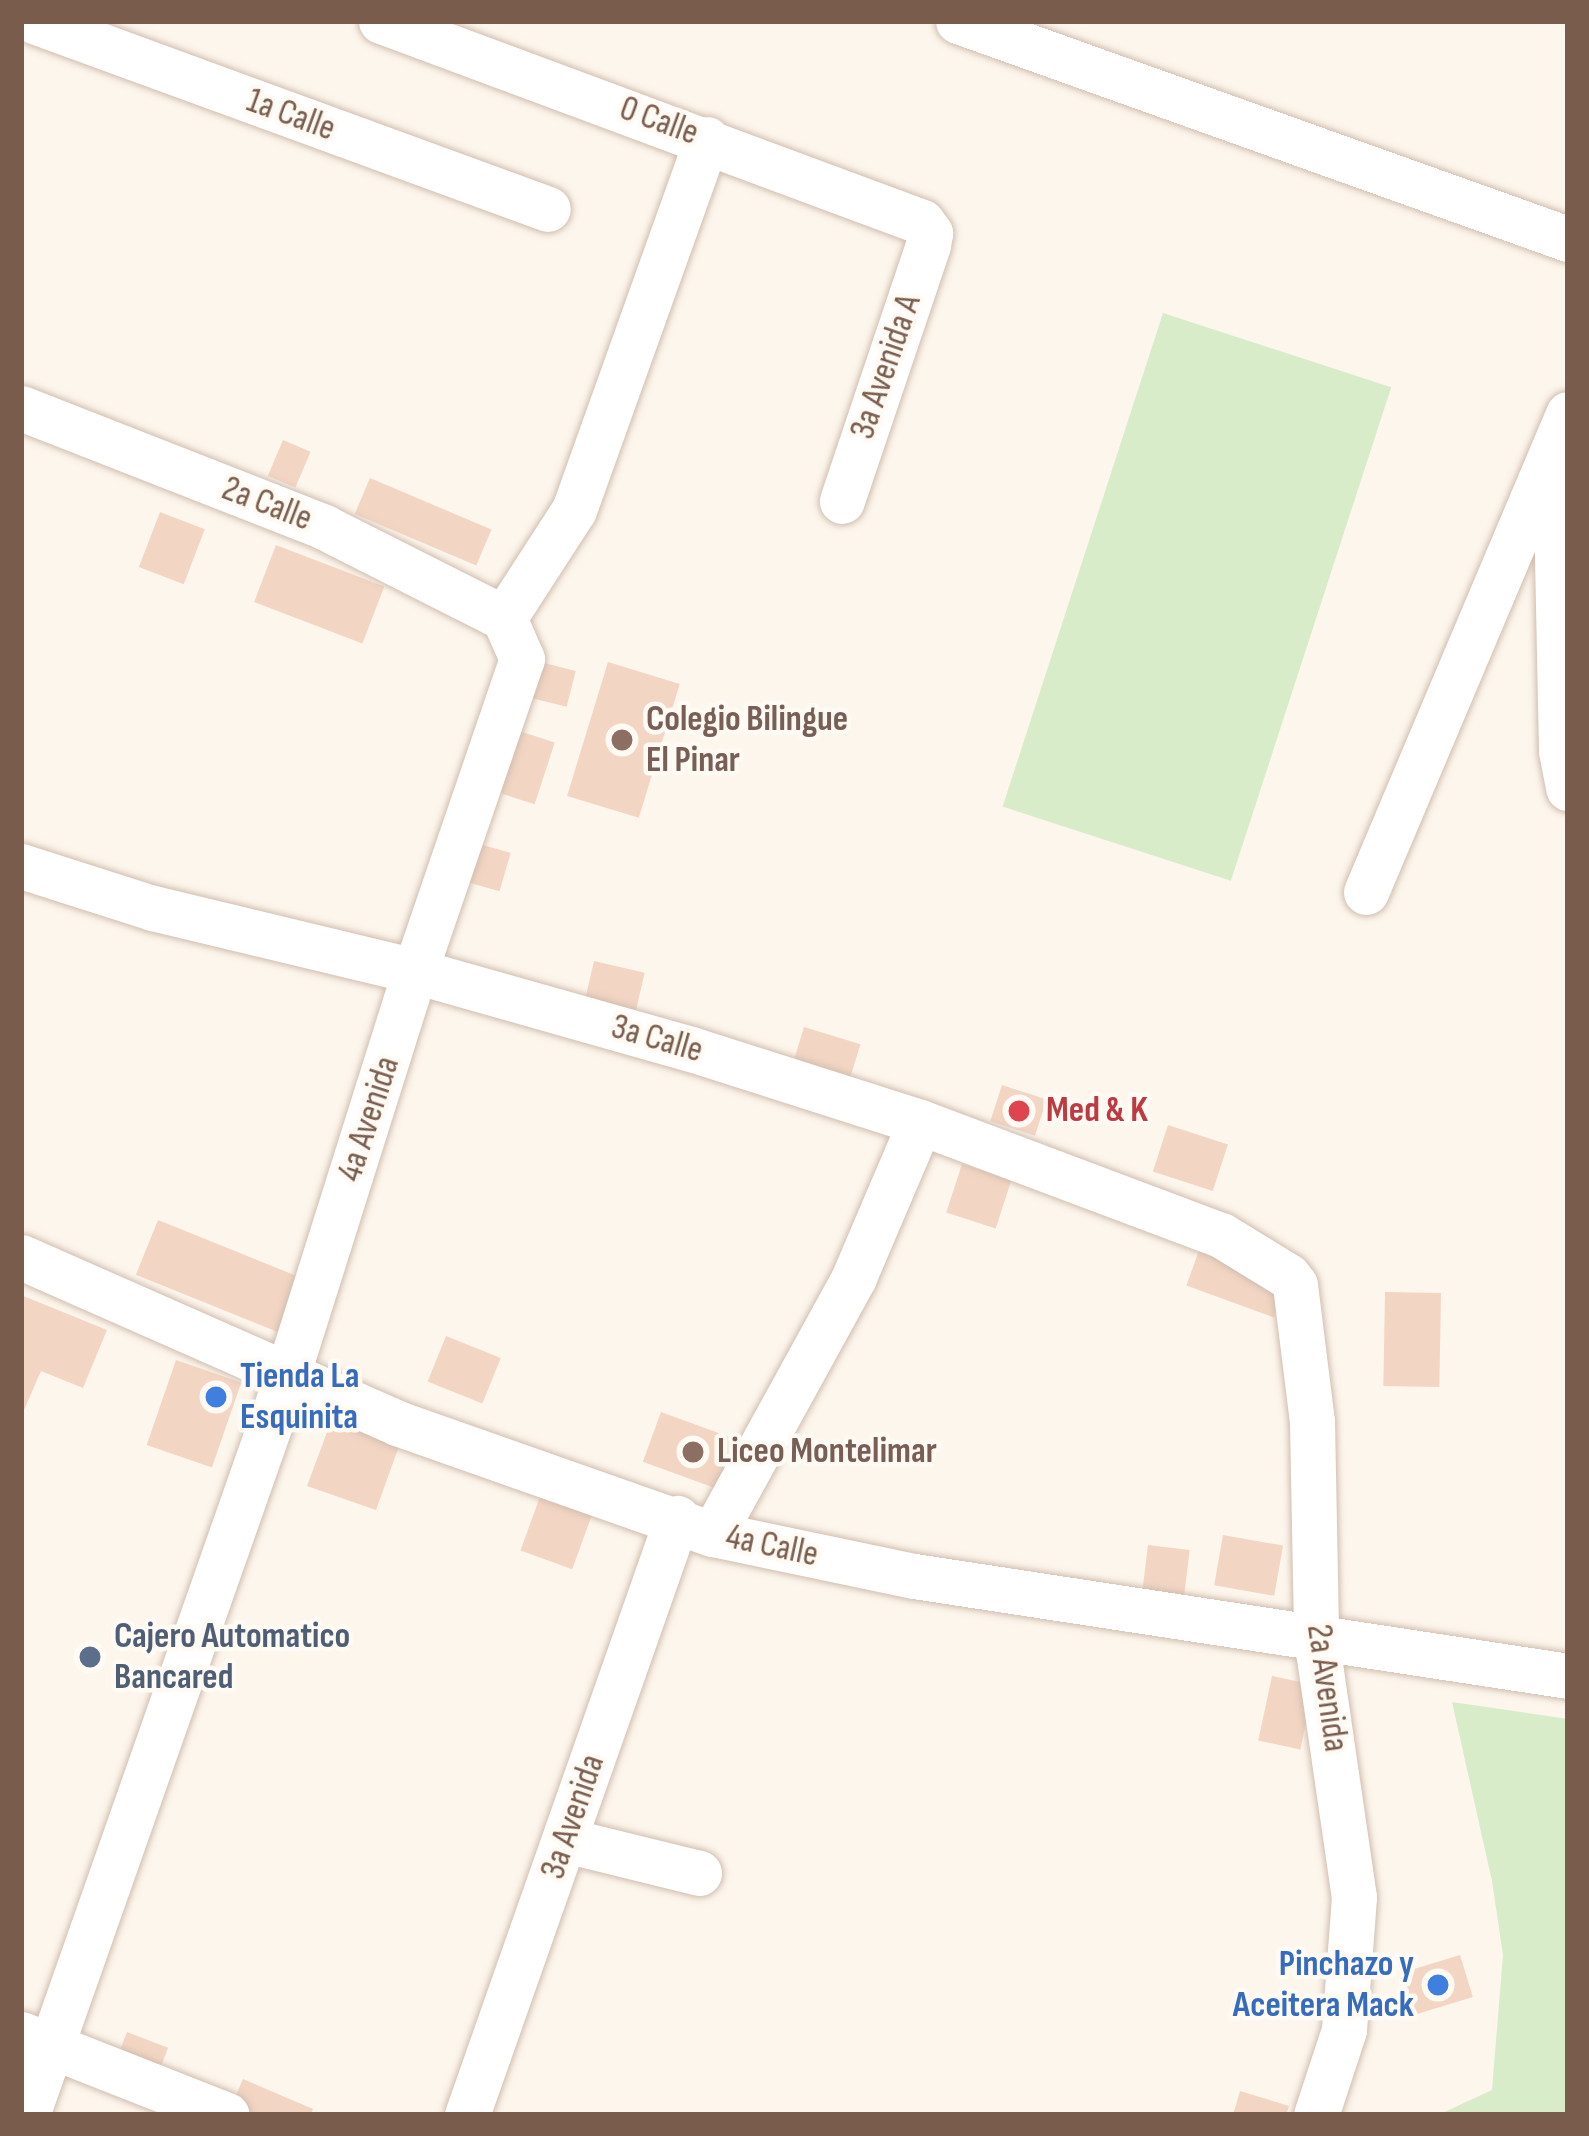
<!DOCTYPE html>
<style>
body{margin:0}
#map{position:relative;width:1589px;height:2136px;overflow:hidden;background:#fdf6ec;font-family:"Sofia Sans Condensed",sans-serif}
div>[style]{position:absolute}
.green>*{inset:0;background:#d8ecc9;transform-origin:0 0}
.building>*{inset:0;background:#f3d5c3;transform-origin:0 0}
.roads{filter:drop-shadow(0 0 3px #d1beb0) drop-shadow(0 0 3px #d1beb0)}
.minor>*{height:45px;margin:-22.5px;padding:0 22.5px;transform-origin:22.5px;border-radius:22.5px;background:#fff}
.dots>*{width:33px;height:33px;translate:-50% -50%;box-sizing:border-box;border:6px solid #fffaf3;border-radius:50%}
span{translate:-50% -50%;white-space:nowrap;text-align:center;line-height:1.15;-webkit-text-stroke:9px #fffaf3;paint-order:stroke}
.street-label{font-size:36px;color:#7a5c4d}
.education-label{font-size:36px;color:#785e54;font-weight:700}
.left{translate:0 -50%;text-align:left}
.health-label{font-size:36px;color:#be3a42;font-weight:700}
.shop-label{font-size:36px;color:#366cbe;font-weight:700}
.right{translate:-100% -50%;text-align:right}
.service-label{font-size:36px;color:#4e5e75;font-weight:700}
.frame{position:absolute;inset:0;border:24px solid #7a5c4d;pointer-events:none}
</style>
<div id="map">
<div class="green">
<div style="left:1163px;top:313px;width:240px;height:519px;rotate:18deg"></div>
<div style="clip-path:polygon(1452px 1702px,1568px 1719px,1568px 2115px,1438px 2115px,1492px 2090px,1503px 1955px,1492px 1881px)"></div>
</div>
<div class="building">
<div style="left:283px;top:440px;width:30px;height:39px;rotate:23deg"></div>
<div style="left:370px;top:478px;width:132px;height:39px;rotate:23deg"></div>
<div style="left:160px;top:512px;width:48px;height:59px;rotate:21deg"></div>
<div style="left:276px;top:545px;width:116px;height:61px;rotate:21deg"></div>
<div style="left:532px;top:660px;width:45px;height:37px;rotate:14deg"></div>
<div style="left:608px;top:662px;width:75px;height:140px;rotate:17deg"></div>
<div style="left:510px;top:728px;width:47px;height:65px;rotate:18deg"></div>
<div style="left:476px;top:843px;width:36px;height:40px;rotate:16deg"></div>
<div style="left:594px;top:961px;width:52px;height:42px;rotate:13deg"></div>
<div style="left:804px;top:1027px;width:59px;height:40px;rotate:17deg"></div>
<div style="left:1002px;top:1085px;width:47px;height:38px;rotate:18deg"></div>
<div style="left:1168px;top:1125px;width:63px;height:49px;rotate:18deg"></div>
<div style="left:962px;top:1164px;width:52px;height:51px;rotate:18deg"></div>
<div style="left:158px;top:1220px;width:163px;height:59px;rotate:22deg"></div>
<div style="left:1200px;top:1248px;width:93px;height:40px;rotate:20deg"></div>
<div style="left:1385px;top:1292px;width:56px;height:94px;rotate:1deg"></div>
<div style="clip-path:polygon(21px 1295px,107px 1330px,83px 1388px,41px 1371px,21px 1417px)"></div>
<div style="left:446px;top:1336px;width:59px;height:49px;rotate:22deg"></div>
<div style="left:176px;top:1360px;width:69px;height:90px;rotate:19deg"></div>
<div style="left:661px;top:1412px;width:89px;height:53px;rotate:20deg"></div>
<div style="clip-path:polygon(350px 1419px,402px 1438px,376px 1510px,307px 1486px,329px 1427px)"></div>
<div style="left:541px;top:1494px;width:55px;height:60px;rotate:20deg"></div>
<div style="left:1223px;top:1535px;width:61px;height:51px;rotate:10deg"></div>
<div style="left:1148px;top:1545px;width:42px;height:49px;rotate:7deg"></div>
<div style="left:1272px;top:1676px;width:43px;height:66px;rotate:12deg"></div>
<div style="left:1460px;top:1955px;width:44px;height:60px;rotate:73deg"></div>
<div style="left:127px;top:2032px;width:44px;height:32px;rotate:21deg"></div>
<div style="clip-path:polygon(243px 2079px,313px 2109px,310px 2115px,243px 2115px,230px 2109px)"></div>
<div style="clip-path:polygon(1240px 2091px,1289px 2106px,1286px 2115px,1233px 2115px)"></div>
</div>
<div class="roads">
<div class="minor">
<div style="left:34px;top:21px;width:547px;rotate:20.09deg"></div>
<div style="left:381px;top:21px;width:577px;rotate:20.38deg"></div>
<div style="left:922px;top:222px;width:14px;rotate:54deg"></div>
<div style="left:930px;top:233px;width:12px;rotate:99deg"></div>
<div style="left:928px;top:245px;width:270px;rotate:108.6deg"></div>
<div style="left:958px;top:21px;width:648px;rotate:19.67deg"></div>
<div style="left:21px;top:408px;width:326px;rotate:21.4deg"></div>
<div style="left:324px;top:527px;width:202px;rotate:26.8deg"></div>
<div style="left:1555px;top:463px;width:288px;rotate:88.8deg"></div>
<div style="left:1561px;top:751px;width:38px;rotate:79deg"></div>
<div style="left:504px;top:618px;width:129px;rotate:-57.1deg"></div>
<div style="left:574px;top:510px;width:394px;rotate:-70.3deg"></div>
<div style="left:21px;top:866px;width:139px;rotate:17.7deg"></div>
<div style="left:153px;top:908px;width:269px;rotate:13.5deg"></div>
<div style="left:415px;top:971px;width:287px;rotate:15.8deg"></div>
<div style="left:691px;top:1049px;width:240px;rotate:17.7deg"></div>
<div style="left:920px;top:1122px;width:322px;rotate:20.6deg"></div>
<div style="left:1221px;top:1235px;width:79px;rotate:31.5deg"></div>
<div style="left:1288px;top:1276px;width:11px;rotate:52deg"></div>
<div style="left:1295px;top:1285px;width:137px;rotate:82.9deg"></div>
<div style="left:1312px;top:1421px;width:216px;rotate:88.9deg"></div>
<div style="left:1316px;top:1637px;width:263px;rotate:81.7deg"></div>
<div style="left:1354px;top:1897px;width:133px;rotate:94.3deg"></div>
<div style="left:1344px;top:2030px;width:89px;rotate:108.2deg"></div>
<div style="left:1366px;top:892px;width:519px;rotate:-67.09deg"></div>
<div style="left:21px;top:1257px;width:411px;rotate:23.8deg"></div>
<div style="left:397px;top:1423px;width:335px;rotate:19.4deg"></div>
<div style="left:713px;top:1534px;width:205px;rotate:11.8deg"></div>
<div style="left:914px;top:1576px;width:662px;rotate:8.69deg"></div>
<div style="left:713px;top:1534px;width:293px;rotate:-61.2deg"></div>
<div style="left:854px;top:1277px;width:168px;rotate:-66.9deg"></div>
<div style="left:565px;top:1840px;width:138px;rotate:13.8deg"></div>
<div style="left:21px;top:2034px;width:221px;rotate:21.5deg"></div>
<div style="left:27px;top:2115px;width:783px;rotate:-70.62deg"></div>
<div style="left:287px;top:1376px;width:425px;rotate:-72.5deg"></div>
<div style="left:415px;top:971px;width:330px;rotate:-71.1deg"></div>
<div style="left:522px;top:659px;width:45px;rotate:-113.7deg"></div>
<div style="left:467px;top:2115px;width:633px;rotate:-70.62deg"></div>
</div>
</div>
<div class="dots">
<div style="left:622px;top:740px;background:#8d6e63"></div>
<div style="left:1019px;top:1111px;background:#e0444e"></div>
<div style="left:216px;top:1397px;background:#3f7fe0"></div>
<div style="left:693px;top:1452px;background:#8d6e63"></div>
<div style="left:90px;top:1657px;background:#5c6f8a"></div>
<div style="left:1438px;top:1985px;background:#3f7fe0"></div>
</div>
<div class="street-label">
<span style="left:291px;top:115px;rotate:20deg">1a Calle</span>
<span style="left:659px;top:121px;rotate:20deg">0 Calle</span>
<span style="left:886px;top:367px;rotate:-71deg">3a Avenida A</span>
<span style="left:267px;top:504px;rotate:21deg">2a Calle</span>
<span style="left:657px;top:1039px;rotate:16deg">3a Calle</span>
<span style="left:369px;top:1119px;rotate:-72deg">4a Avenida</span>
<span style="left:772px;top:1546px;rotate:12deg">4a Calle</span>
<span style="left:1327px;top:1688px;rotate:82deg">2a Avenida</span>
<span style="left:573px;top:1817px;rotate:-71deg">3a Avenida</span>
</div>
<div class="education-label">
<span class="left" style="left:646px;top:740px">Colegio Bilingue<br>El Pinar</span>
<span class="left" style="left:717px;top:1452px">Liceo Montelimar</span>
</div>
<div class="health-label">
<span class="left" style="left:1046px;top:1111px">Med &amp; K</span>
</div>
<div class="shop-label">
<span class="left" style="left:240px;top:1397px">Tienda La<br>Esquinita</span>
<span class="right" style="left:1414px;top:1985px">Pinchazo y<br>Aceitera Mack</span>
</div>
<div class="service-label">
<span class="left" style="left:114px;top:1657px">Cajero Automatico<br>Bancared</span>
</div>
<div class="frame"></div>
</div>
